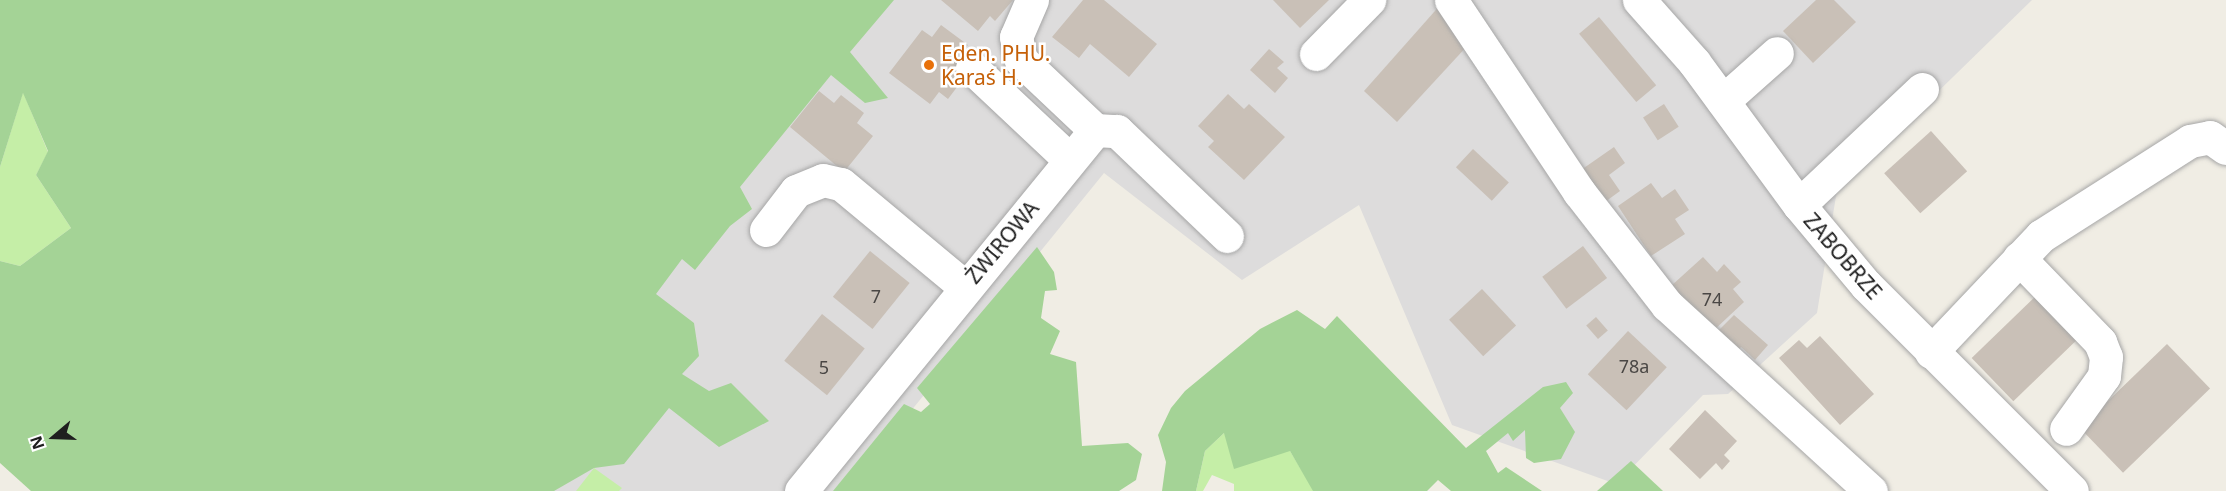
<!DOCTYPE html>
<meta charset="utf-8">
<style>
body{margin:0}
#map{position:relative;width:2226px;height:491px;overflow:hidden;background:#f0ede4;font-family:"Noto Sans",sans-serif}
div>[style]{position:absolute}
.residential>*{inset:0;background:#dddcdc}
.grass>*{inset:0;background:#c5eea7}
.forest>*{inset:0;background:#a4d396}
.building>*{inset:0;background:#c9c0b7;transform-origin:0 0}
.roads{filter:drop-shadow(0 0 2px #a6a6a6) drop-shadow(0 0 2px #a6a6a6)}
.minor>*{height:33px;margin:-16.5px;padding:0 16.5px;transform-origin:16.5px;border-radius:16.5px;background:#fff}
.dots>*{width:16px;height:16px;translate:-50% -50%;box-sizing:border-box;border:3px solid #fff;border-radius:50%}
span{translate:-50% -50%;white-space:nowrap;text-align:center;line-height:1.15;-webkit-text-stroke:5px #fff;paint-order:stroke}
.number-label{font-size:18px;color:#4a4745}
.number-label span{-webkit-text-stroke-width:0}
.food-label{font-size:21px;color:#c56008}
.left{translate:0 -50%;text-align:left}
.street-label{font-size:21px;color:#1f1f1f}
.north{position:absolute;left:24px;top:407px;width:60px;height:60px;-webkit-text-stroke:4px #fff;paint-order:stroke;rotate:251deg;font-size:16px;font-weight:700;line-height:24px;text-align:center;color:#1f1f1f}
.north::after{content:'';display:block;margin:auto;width:21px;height:27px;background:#1f1f1f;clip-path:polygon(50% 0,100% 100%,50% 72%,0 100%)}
</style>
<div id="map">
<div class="residential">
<div style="clip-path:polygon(807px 0,2032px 0,1837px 190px,1817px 313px,1728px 394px,1703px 395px,1616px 484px,1452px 425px,1359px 205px,1242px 280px,1104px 173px,846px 491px,514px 491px)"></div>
</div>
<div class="grass">
<div style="clip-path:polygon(23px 92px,48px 152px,36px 175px,71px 228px,20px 266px,0 261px,0 167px)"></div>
<div style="clip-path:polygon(1224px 433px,1290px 451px,1314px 491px,1234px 491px,1234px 484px,1212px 475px,1203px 491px,1196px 491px,1205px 451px)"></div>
<div style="clip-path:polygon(594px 468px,622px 488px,619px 491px,576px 491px)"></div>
</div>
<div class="forest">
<div style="clip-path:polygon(0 0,894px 0,850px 52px,888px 98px,865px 103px,831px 75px,740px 187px,752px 209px,730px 226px,695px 270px,682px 259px,656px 294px,694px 323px,699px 356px,682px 374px,709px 391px,731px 383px,769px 421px,719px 447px,669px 408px,624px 464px,594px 468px,554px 491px,31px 491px,0 463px,0 261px,20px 266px,71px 228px,36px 175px,48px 151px,23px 93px,0 167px)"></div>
<div style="clip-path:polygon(1037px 247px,1054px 272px,1057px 290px,1045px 291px,1041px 318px,1060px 331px,1050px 354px,1076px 362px,1082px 446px,1128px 443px,1142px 454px,1136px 480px,1119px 491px,833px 491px,904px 404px,921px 412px,930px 404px,917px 388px)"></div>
<div style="clip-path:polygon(1297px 310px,1325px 329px,1337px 316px,1466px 448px,1543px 387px,1566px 382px,1573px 393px,1560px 408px,1575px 432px,1561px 459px,1534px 463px,1526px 458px,1525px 430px,1513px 441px,1508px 433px,1486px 451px,1498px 473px,1506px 467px,1542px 491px,1451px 491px,1438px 480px,1427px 491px,1313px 491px,1290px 451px,1234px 469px,1224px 433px,1205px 451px,1196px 491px,1162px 491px,1166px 462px,1158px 435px,1171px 408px,1185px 391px,1260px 329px)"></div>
<div style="clip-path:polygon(1631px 461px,1663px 491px,1597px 491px)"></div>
</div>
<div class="building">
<div style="clip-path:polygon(941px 0,1013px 0,995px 21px,990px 16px,978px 31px)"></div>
<div style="clip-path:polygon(1083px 0,1104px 0,1157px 44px,1129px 77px,1090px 44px,1079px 58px,1052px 37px)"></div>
<div style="clip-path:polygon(1273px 0,1329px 0,1300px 28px)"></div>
<div style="clip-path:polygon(1816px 0,1834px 0,1856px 22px,1813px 63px,1783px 31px)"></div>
<div style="clip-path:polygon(1442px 3px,1469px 44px,1397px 122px,1364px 91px)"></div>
<div style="left:1599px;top:17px;width:89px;height:26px;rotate:50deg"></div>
<div style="clip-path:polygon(941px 25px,968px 45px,956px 60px,970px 70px,948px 99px,939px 92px,930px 104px,889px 73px,922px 30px,932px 37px)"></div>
<div style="clip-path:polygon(1269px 49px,1284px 62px,1277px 68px,1288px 78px,1275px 93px,1250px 70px)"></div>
<div style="clip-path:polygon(819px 91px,834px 103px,841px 95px,864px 113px,857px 123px,873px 136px,844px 172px,790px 127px)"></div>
<div style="clip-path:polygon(1228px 94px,1244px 109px,1249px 104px,1285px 137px,1244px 180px,1208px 147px,1214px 141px,1198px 126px)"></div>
<div style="left:1664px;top:104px;width:27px;height:25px;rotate:57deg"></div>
<div style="left:1931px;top:131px;width:54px;height:63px;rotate:48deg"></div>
<div style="clip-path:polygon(1614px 147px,1625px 163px,1609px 175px,1620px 191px,1605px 202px,1581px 170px)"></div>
<div style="left:1473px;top:149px;width:49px;height:25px;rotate:43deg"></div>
<div style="clip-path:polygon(1651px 183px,1662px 198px,1675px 189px,1689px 210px,1675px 219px,1685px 234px,1651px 256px,1618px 206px)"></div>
<div style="left:1583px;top:246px;width:40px;height:51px;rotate:53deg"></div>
<div style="left:870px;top:251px;width:51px;height:59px;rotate:39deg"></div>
<div style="clip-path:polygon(1703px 257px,1717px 272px,1724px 264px,1741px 282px,1733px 289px,1744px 302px,1712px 332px,1671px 286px)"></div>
<div style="left:1482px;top:289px;width:50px;height:45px;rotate:47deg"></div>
<div style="left:2040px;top:292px;width:60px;height:95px;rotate:46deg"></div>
<div style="left:822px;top:314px;width:55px;height:60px;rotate:39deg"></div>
<div style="clip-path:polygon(1734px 315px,1768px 345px,1755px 360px,1741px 347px,1736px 353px,1715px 334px)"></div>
<div style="left:1596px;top:317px;width:18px;height:13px;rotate:49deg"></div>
<div style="left:1628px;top:331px;width:53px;height:59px;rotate:43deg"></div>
<div style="clip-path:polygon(1820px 336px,1874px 394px,1840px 425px,1779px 358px,1799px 340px,1807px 348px)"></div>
<div style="left:2167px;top:344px;width:62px;height:121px;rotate:46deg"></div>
<div style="clip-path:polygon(1705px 410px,1737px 441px,1724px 455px,1730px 461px,1722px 470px,1716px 463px,1700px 479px,1669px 449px)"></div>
</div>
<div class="roads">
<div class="minor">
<div style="left:1032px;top:0;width:40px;rotate:113.4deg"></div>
<div style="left:1016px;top:37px;width:24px;rotate:78deg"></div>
<div style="left:1021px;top:60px;width:102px;rotate:43.4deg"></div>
<div style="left:1451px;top:0;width:231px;rotate:56.3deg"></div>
<div style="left:1579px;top:192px;width:143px;rotate:52.1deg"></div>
<div style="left:1667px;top:305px;width:276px;rotate:42.4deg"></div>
<div style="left:1639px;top:0;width:83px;rotate:48.4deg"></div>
<div style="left:1694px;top:62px;width:177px;rotate:53.7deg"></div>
<div style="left:1799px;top:205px;width:104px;rotate:50.1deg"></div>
<div style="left:1866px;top:285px;width:291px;rotate:45deg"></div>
<div style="left:1316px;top:54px;width:76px;rotate:-45.5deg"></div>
<div style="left:972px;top:68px;width:134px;rotate:43.2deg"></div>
<div style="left:1723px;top:101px;width:72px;rotate:-41.6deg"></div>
<div style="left:1799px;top:205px;width:169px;rotate:-43.3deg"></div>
<div style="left:766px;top:230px;width:49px;rotate:-52.4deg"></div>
<div style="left:796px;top:191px;width:29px;rotate:-22deg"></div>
<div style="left:823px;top:180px;width:18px;rotate:13deg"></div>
<div style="left:841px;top:184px;width:161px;rotate:39.7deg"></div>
<div style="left:2019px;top:258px;width:117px;rotate:46deg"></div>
<div style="left:2100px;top:342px;width:16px;rotate:68deg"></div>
<div style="left:2106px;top:357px;width:19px;rotate:96deg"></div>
<div style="left:2104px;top:376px;width:65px;rotate:125.6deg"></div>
<div style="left:1931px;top:352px;width:160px;rotate:-46.5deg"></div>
<div style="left:2041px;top:236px;width:177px;rotate:-32.5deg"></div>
<div style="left:2190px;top:141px;width:20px;rotate:-11deg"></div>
<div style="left:2210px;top:137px;width:19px;rotate:35deg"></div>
<div style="left:801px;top:491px;width:466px;rotate:-50.8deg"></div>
<div style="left:1095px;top:130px;width:22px;rotate:3deg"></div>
<div style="left:1117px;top:131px;width:152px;rotate:43.7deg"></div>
</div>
</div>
<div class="dots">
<div style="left:929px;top:65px;background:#e8710a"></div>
</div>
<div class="number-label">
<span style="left:876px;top:296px">7</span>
<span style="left:1712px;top:299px">74</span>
<span style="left:1634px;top:366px">78a</span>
<span style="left:824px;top:367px">5</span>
</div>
<div class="food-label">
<span class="left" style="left:941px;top:65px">Eden. PHU.<br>Karaś H.</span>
</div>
<div class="street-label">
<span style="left:1002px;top:242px;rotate:-50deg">ŻWIROWA</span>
<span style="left:1843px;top:256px;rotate:49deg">ZABOBRZE</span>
</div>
<div class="north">N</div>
</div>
